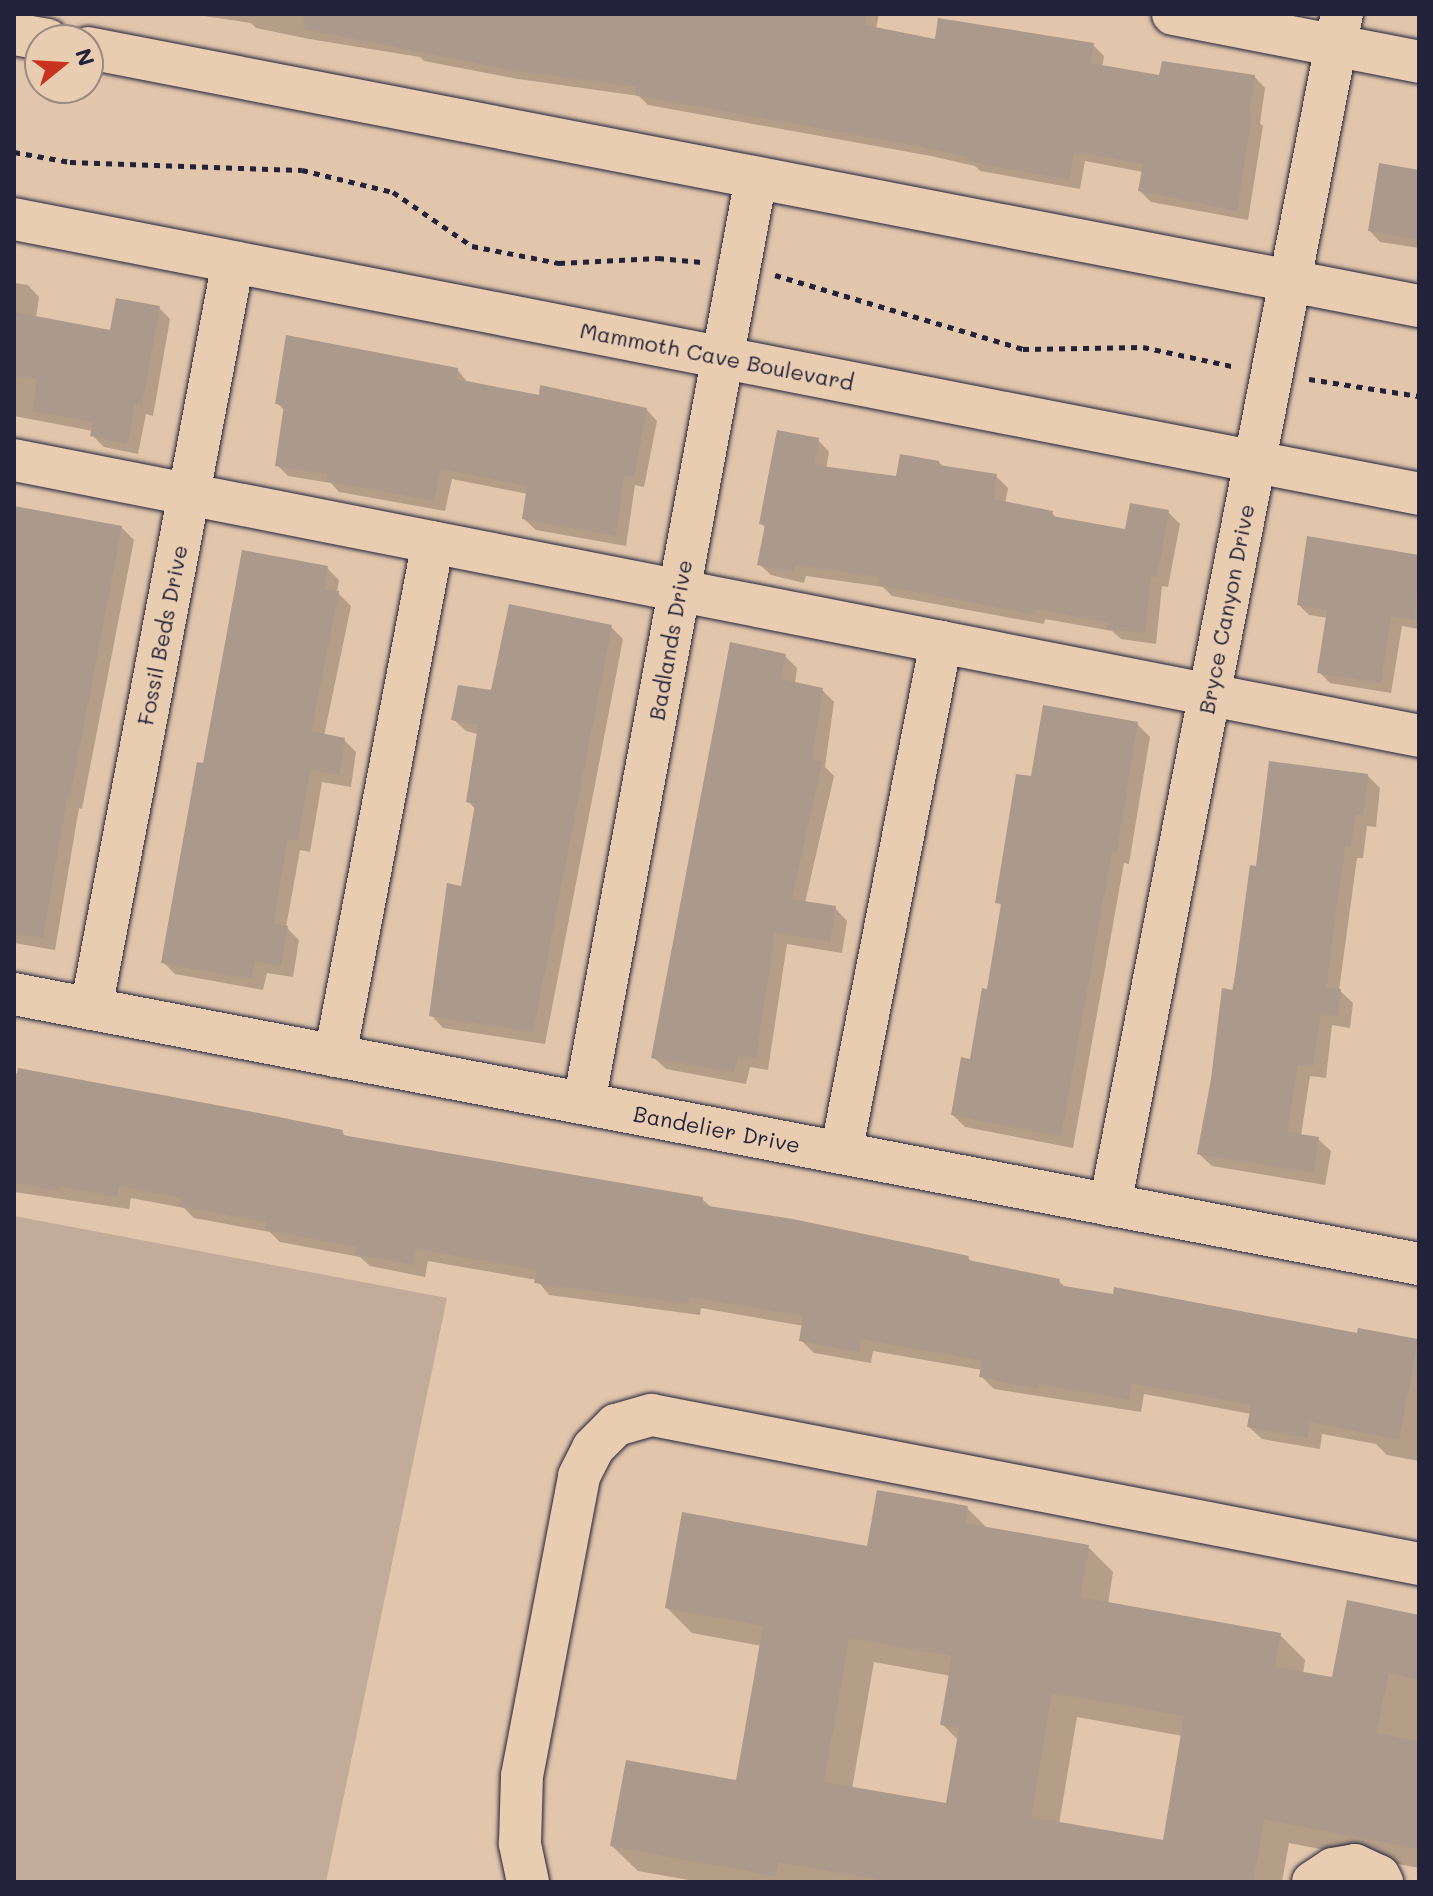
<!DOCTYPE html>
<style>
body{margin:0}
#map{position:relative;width:1433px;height:1896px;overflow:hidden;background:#e1c6ab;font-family:Mali,sans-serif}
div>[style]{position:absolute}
.green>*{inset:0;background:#c1ab99}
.shadow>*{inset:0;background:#0003}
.building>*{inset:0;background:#ab998c}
.path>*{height:5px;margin-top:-2.5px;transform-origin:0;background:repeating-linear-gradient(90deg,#22223b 0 6px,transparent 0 12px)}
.roads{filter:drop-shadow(0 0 2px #22223b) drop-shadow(0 0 2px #22223b)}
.minor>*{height:42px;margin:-21px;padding:0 21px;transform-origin:21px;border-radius:21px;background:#e9cdb0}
span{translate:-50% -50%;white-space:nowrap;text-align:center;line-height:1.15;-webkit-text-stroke:8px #e9cdb0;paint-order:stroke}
.street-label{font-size:22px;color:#22223b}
.frame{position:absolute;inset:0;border:16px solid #22223b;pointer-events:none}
.north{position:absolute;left:24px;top:24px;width:80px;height:80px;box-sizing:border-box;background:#e9cdb0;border:2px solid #998981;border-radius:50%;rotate:72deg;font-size:22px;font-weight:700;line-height:32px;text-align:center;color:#22223b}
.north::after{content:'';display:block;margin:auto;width:28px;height:36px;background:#c8321e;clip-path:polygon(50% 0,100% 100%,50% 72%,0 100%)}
</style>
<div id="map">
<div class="green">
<div style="clip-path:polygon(14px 1216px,447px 1298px,326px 1882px,14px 1882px)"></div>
</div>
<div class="shadow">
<div style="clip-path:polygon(191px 14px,879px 14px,876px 29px,936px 41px,1093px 45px,1104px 56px,1102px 67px,1161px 78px,1254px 76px,1265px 88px,1260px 123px,1263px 126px,1248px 220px,1151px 202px,1140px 191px,1143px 172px,1085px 161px,1080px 189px,980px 171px,975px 166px,931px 156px,648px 105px,639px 96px,518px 79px,424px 61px,420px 57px,309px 39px,256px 28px,251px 23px)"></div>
<div style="clip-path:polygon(1419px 163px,1419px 248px,1380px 242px,1370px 231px,1418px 172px)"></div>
<div style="clip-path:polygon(14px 283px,28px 285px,39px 297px,36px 318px,111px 332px,159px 308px,170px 319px,153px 416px,146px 414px,138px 454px,104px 447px,92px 435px,93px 431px,14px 416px)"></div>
<div style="clip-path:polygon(457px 369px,468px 383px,540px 398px,646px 409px,657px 421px,644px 487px,635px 485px,626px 546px,536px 530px,524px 519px,528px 494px,452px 479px,445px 511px,339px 492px,331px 483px,288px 476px,277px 465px,285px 411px,277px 403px)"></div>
<div style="clip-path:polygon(818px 440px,829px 452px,826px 469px,898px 478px,939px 462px,944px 468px,996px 476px,1008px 488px,1005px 504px,1052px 513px,1057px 519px,1127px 532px,1168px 512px,1180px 524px,1168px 587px,1162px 586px,1156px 644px,1121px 639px,1112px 631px,1045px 619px,1044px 624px,892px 596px,883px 587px,806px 576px,804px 583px,771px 575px,759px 564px,766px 528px,761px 523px)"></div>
<div style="clip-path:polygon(14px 518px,121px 527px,134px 540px,82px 809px,79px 808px,55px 950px,14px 943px)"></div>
<div style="clip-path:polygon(1309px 539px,1419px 557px,1419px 629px,1402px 626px,1391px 693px,1330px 683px,1319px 672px,1328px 618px,1309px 615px,1299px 605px)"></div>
<div style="clip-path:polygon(327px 568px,339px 580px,337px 592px,351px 606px,324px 736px,344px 740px,356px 752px,351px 787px,322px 782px,310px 852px,300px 850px,286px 927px,299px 940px,293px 977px,267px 973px,263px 990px,175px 974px,163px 962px,204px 766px)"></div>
<div style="clip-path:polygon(611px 627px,623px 639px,545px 1044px,443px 1028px,431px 1015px,463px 888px,476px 810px,468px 801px,478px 734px,466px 731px,453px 719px,492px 693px)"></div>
<div style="clip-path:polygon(785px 656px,797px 668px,795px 684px,822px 690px,834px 702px,825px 767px,834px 776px,805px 903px,835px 908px,847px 921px,842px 953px,787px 944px,768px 1070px,750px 1067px,746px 1084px,666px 1069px,653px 1057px)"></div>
<div style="clip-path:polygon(1137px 724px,1150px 737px,1129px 864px,1124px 863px,1073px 1148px,965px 1127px,953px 1115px,971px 1061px,988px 991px,1003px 907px,998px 902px,1032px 779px)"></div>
<div style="clip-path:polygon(1367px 775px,1380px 788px,1376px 827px,1367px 826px,1363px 858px,1357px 858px,1339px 990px,1353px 1003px,1350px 1028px,1332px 1025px,1326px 1078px,1310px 1076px,1301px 1136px,1318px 1139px,1331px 1151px,1325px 1185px,1212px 1166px,1199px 1154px,1257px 868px)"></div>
<div style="clip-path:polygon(14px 1073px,342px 1132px,347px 1138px,702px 1199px,712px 1208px,968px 1258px,973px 1263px,1059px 1281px,1066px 1288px,1358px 1335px,1359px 1330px,1419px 1342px,1419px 1461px,1387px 1455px,1376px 1444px,1322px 1434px,1320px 1449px,1262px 1439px,1249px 1427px,1251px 1414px,1144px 1394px,1141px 1412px,994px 1389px,981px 1376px,982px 1370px,873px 1351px,871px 1363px,814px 1353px,801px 1340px,804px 1326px,701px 1308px,700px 1315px,549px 1295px,537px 1280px,428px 1261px,425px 1277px,370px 1266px,360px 1257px,280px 1242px,270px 1232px,194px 1218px,184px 1208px,131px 1198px,129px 1209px,14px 1192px)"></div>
<div style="clip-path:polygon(evenodd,967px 1508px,988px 1529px,1088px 1547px,1113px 1572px,1108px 1604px,1280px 1635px,1305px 1660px,1303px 1674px,1333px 1679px,1419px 1617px,1419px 1868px,1289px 1843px,1282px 1882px,700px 1882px,638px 1871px,612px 1846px,738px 1782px,762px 1646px,692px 1633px,667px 1608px,869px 1548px,967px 1508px,874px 1662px,951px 1676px,943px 1725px,959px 1741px,948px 1805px,852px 1789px,874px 1662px,967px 1508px,1077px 1717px,1183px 1736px,1164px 1842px,1059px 1824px,1077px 1717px)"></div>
</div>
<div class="building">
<div style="clip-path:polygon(304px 14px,867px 14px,865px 25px,935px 39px,938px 18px,1094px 43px,1090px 63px,1159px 75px,1162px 61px,1255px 75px,1249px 113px,1252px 113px,1237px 211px,1138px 191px,1143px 164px,1074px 152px,1069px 180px,967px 161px,968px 157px,918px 146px,635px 95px,636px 87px,505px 69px,303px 29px)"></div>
<div style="clip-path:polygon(1379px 163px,1419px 170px,1419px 240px,1368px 231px)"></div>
<div style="clip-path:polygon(116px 298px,160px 306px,142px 405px,135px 404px,127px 444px,90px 436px,93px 422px,32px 411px,37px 379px,14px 376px,14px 312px,110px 330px)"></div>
<div style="clip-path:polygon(286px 335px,458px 368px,456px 379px,539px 395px,540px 385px,647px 408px,634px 477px,624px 475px,616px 536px,522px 519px,527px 486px,441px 469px,434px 501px,326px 481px,327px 474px,275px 466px,284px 405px,275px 404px)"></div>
<div style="clip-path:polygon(777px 430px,819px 438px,814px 465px,896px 476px,900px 454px,939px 461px,939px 465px,997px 474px,993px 499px,1053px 511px,1052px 516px,1125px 529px,1130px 503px,1169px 510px,1157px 577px,1151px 576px,1145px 633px,1107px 629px,1108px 622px,1034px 609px,1033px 614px,879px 585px,880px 577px,795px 565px,793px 572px,757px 565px,765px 525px,759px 524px)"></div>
<div style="clip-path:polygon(14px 506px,122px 526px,70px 797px,67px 797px,43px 938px,14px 934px)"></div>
<div style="clip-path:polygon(1307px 536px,1419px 555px,1415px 620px,1391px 616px,1381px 683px,1317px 673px,1327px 610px,1297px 605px)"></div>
<div style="clip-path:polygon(242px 550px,328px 566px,324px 589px,339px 591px,311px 731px,345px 738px,339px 775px,310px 770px,298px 841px,288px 839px,273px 923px,288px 926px,281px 966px,255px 961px,251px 979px,161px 963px,197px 762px,203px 763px)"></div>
<div style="clip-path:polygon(509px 604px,612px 625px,533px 1032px,429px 1016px,447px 883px,461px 886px,475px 804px,466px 802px,478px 725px,451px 720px,458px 685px,491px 690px)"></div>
<div style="clip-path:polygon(730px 642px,786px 654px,781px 679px,823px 688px,812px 759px,822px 762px,792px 899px,836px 906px,830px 942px,775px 932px,756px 1059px,738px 1056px,734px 1072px,651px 1058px)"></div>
<div style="clip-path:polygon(1043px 705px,1138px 722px,1117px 852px,1112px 851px,1061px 1136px,951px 1115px,961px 1057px,970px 1059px,982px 988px,987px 989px,1001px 904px,995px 903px,1016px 774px,1031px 776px)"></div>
<div style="clip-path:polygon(1269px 761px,1368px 774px,1363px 815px,1355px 814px,1351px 847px,1345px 846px,1326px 987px,1341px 989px,1338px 1016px,1320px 1014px,1313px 1066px,1298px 1065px,1287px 1132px,1319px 1137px,1313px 1173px,1197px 1154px,1211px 1079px,1222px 988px,1233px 990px,1250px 865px,1256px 866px)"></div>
<div style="clip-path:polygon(18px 1068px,259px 1113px,343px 1130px,342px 1135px,703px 1197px,702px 1205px,793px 1219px,969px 1256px,968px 1260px,1060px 1279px,1058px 1285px,1113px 1294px,1114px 1287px,1357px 1333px,1358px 1328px,1418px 1339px,1399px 1440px,1310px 1422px,1307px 1438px,1247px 1427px,1251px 1405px,1132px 1383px,1129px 1400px,1038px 1384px,1038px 1389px,979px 1377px,982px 1361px,861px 1339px,859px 1352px,799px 1341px,803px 1316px,689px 1297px,688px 1304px,534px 1283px,537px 1270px,416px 1249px,413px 1265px,355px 1254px,356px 1247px,265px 1230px,267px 1222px,179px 1206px,181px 1198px,119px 1186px,117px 1197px,59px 1186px,58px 1191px,14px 1183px,14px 1091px)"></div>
<div style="clip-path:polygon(evenodd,877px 1490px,968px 1506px,965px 1523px,1089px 1545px,1080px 1597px,1281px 1633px,1275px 1667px,1332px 1677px,1347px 1600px,1419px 1615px,1419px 1680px,1389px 1673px,1376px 1733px,1419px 1741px,1419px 1849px,1264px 1819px,1253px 1882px,891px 1882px,778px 1862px,775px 1876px,610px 1846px,626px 1760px,736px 1780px,763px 1626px,665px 1608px,682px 1512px,867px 1546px,877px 1490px,849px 1638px,952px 1656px,940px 1725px,959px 1728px,946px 1803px,824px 1782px,849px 1638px,877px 1490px,1052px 1693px,1184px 1716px,1163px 1840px,1031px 1817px,1052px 1693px)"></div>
</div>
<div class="path">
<div style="left:14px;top:152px;width:57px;rotate:10.1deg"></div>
<div style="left:70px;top:162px;width:232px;rotate:2deg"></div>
<div style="left:302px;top:170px;width:94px;rotate:13.6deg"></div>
<div style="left:393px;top:192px;width:96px;rotate:34.4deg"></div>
<div style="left:472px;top:246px;width:89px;rotate:11.1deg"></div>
<div style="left:559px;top:263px;width:99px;rotate:-2.9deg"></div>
<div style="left:658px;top:258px;width:44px;rotate:5.2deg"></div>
<div style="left:775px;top:275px;width:259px;rotate:16.6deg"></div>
<div style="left:1023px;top:349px;width:120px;rotate:-1deg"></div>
<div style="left:1143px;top:347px;width:95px;rotate:12.1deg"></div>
<div style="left:1309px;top:379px;width:111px;rotate:8.8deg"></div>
</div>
<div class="roads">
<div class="minor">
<div style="left:1173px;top:14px;width:251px;rotate:11deg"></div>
<div style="left:14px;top:34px;width:34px;rotate:10deg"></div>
<div style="left:88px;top:48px;width:1356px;rotate:10.97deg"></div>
<div style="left:14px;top:219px;width:1432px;rotate:11.07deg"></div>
<div style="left:14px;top:460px;width:1432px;rotate:11.11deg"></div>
<div style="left:14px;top:994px;width:1431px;rotate:10.88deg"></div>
<div style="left:91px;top:1009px;width:760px;rotate:-79.24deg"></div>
<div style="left:335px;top:1056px;width:523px;rotate:-79.21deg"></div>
<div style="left:584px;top:1103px;width:941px;rotate:-79.47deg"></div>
<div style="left:841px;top:1153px;width:521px;rotate:-78.93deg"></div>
<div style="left:1110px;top:1205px;width:1213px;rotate:-78.98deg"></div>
<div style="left:528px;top:1882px;width:40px;rotate:-102deg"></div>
<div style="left:520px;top:1843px;width:67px;rotate:-88.3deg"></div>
<div style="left:522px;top:1776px;width:305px;rotate:-79.2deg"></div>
<div style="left:579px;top:1476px;width:31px;rotate:-63deg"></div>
<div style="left:593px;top:1448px;width:33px;rotate:-45deg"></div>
<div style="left:616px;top:1425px;width:37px;rotate:-16deg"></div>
<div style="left:652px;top:1415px;width:781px;rotate:10.99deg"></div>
<div style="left:1313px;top:1882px;width:24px;rotate:-33deg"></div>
<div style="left:1333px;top:1869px;width:22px;rotate:-10deg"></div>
<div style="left:1355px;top:1865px;width:26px;rotate:25deg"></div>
<div style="left:1379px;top:1876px;width:7px;rotate:63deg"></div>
</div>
</div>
<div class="street-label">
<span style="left:717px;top:356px;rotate:11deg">Mammoth Cave Boulevard</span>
<span style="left:1226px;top:609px;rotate:-79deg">Bryce Canyon Drive</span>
<span style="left:162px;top:635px;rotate:-79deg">Fossil Beds Drive</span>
<span style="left:670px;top:640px;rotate:-80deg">Badlands Drive</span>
<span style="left:717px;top:1129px;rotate:11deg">Bandelier Drive</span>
</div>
<div class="frame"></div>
<div class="north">N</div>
</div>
